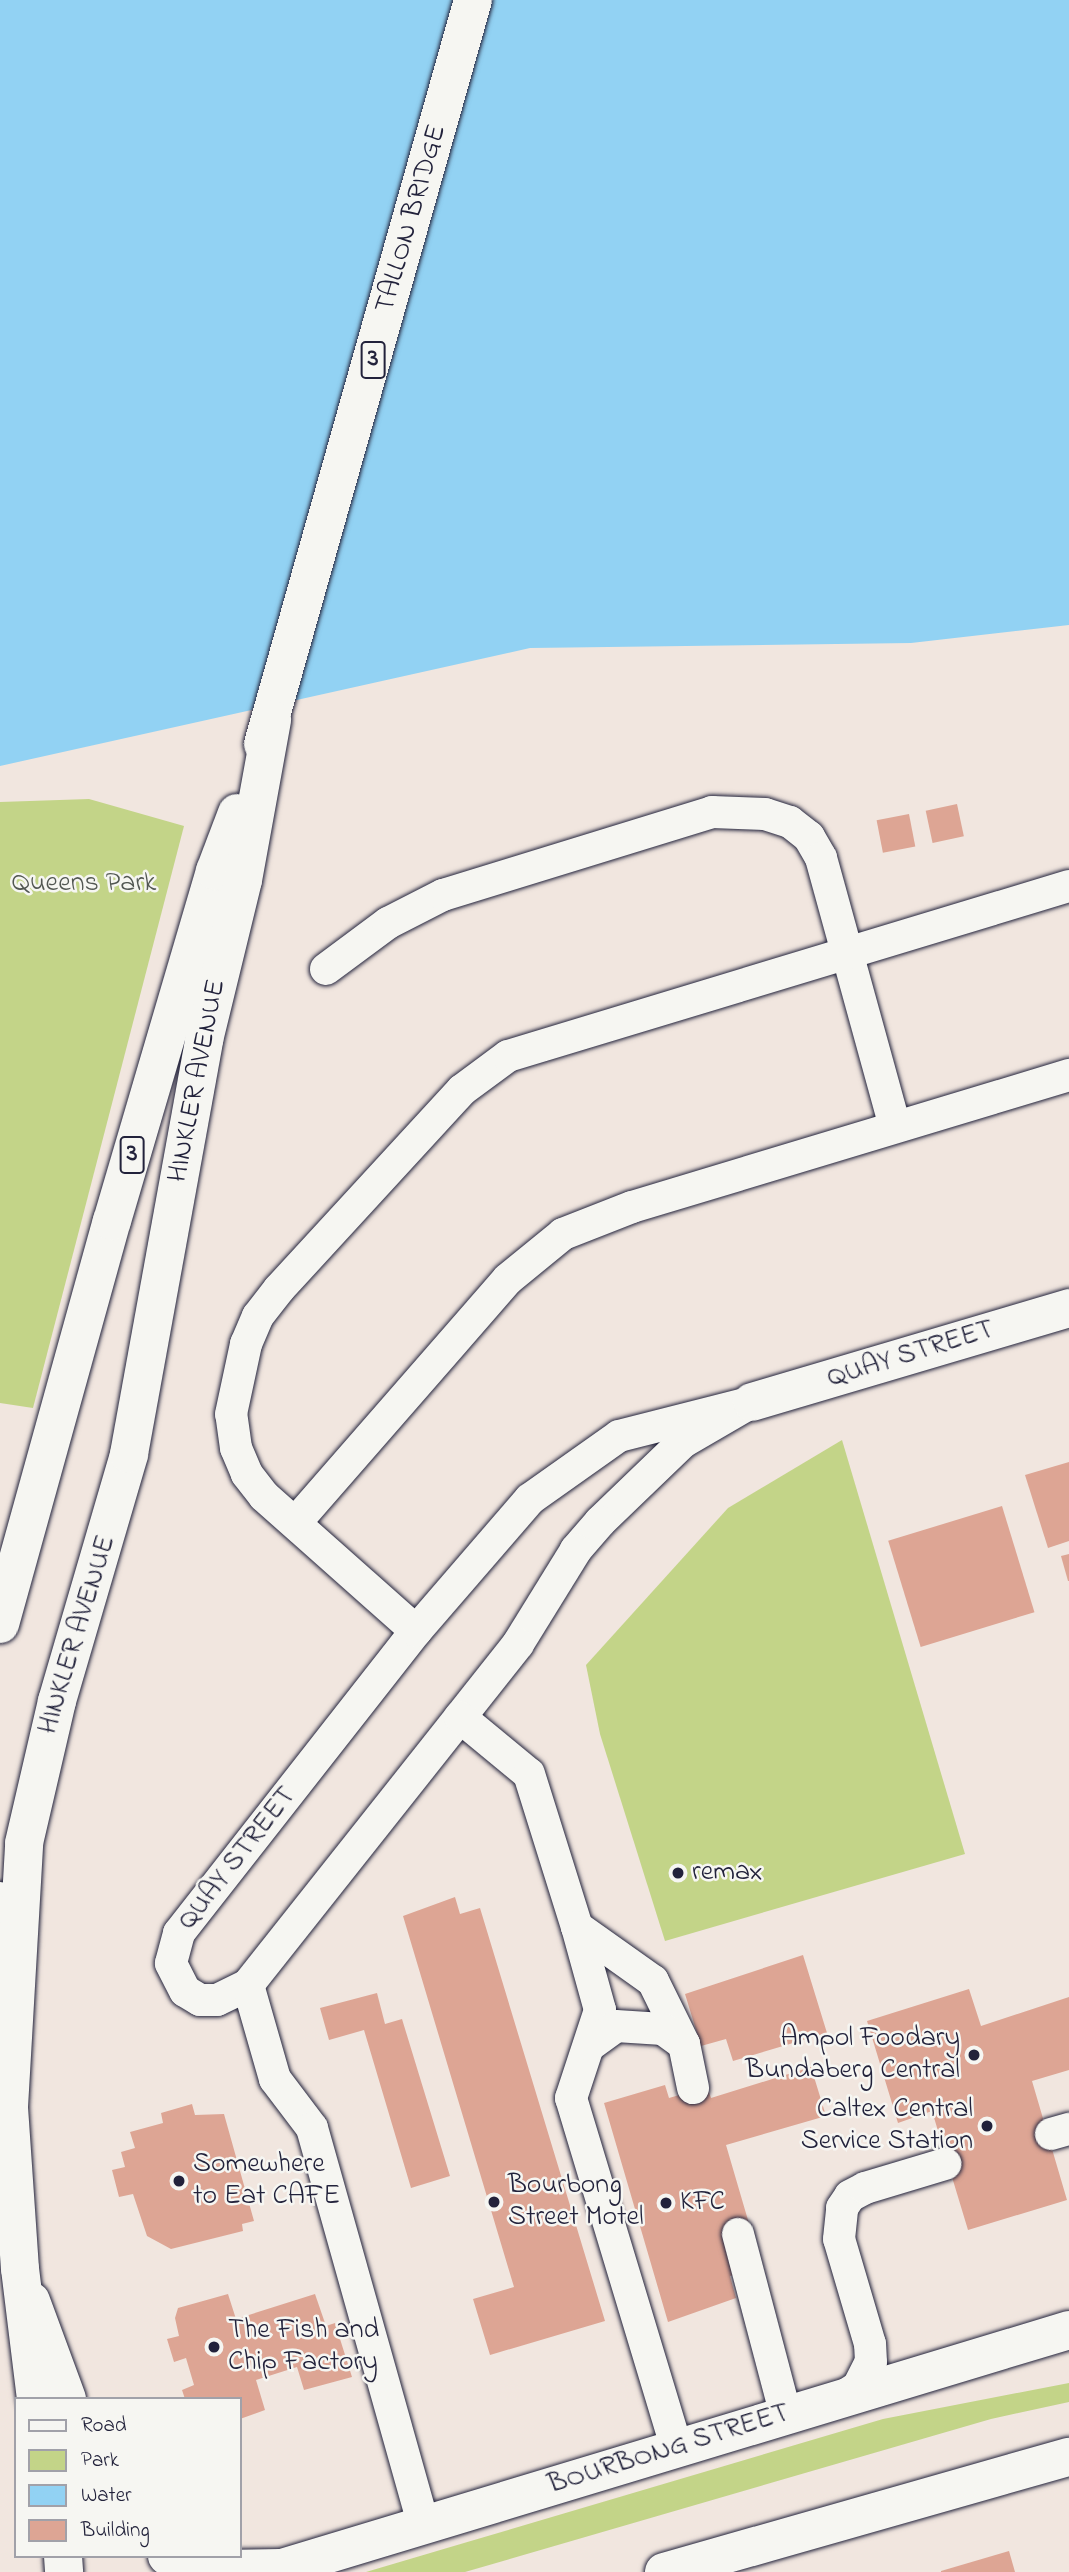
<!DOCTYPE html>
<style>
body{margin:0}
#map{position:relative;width:1069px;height:2572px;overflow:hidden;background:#f1e6df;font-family:"Indie Flower",sans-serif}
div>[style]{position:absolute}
.green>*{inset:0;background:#c3d488}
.water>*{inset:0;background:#92d2f3}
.building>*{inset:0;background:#dda594;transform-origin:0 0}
.roads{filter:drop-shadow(0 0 2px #22223b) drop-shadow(0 0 2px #22223b)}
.service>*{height:32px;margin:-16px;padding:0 16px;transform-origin:16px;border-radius:16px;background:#f6f6f2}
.minor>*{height:38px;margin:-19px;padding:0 19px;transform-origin:19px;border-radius:19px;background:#f6f6f2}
.secondary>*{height:38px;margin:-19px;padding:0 19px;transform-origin:19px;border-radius:19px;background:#f6f6f2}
.primary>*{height:38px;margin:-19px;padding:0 19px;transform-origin:19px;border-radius:19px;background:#f6f6f2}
.dots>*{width:19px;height:19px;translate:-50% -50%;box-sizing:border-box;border:4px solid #f6f6f2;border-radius:50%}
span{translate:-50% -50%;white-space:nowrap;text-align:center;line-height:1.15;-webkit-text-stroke:5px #f6f6f2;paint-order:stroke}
.shield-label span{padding:2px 5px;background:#f6f6f2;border:2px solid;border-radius:5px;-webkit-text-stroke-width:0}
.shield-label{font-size:26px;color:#22223b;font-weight:700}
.street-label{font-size:28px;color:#22223b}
.park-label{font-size:28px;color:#525752}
.poi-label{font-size:28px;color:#22223b}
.left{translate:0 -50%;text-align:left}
.right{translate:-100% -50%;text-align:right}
.legend{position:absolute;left:14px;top:2397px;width:228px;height:161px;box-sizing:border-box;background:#f6f6f2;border:2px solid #a1a1a9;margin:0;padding:9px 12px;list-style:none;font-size:21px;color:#22223b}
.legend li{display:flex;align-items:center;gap:14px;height:35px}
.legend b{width:35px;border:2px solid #a1a1a9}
</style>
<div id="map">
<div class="green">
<div style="clip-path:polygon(89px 799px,184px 826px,33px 1408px,0 1403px,0 802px)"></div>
<div style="clip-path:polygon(842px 1440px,965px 1854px,665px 1941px,600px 1734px,586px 1665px,728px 1508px)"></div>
<div style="clip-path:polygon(1069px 2383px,1069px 2402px,991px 2419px,465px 2572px,366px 2572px,883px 2419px)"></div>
</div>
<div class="water">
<div style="clip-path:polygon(0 0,1069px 0,1069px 625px,911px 643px,530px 648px,0 766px)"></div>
</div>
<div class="building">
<div style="left:957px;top:804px;width:33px;height:32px;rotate:78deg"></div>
<div style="left:909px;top:814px;width:33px;height:33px;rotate:79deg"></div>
<div style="clip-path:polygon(1069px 1462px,1069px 1541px,1048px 1548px,1025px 1475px)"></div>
<div style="left:1002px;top:1506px;width:111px;height:119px;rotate:73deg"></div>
<div style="clip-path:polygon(1069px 1554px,1069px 1581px,1068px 1581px,1061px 1556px)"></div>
<div style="clip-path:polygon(455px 1897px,460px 1914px,480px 1908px,605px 2321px,490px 2355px,473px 2299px,514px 2287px,403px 1916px)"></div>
<div style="clip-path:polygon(803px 1955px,827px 2033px,733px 2061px,726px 2039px,701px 2046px,685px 1994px)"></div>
<div style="clip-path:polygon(969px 1989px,981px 2026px,1069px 1997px,1069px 2070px,1032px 2081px,1067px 2200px,968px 2230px,932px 2111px,898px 2123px,867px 2021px)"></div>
<div style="clip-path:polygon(377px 1993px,385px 2024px,402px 2019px,450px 2176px,411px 2188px,364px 2030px,329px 2040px,320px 2008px)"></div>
<div style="clip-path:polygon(811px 2067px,826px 2116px,726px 2145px,750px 2227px,735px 2275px,730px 2276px,736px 2298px,668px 2322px,604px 2103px,665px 2085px,669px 2098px,707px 2087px,711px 2098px)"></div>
<div style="clip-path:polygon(192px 2104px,195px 2115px,224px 2114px,254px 2221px,242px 2224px,243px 2231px,171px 2249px,147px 2236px,133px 2194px,119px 2197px,112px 2170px,125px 2167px,121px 2152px,135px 2148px,130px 2132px,163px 2123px,161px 2113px)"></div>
<div style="clip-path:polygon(228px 2294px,236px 2319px,315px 2294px,326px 2326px,335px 2323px,352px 2377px,304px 2390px,297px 2367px,256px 2380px,265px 2410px,240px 2419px,240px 2399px,185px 2399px,182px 2390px,194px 2385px,186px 2358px,174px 2362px,167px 2339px,179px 2336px,175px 2318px,178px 2308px)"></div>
<div style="clip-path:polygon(1009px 2551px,1015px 2572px,941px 2572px,941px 2571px)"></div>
</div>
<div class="roads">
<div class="service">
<div style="left:326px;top:969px;width:77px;rotate:-36.6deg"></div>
<div style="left:388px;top:923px;width:62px;rotate:-27deg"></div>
<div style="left:443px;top:895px;width:282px;rotate:-17.1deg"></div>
<div style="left:712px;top:812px;width:53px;rotate:2.2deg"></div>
<div style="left:765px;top:814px;width:26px;rotate:18deg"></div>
<div style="left:790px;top:822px;width:24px;rotate:38deg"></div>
<div style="left:809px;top:837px;width:24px;rotate:60deg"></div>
<div style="left:821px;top:858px;width:278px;rotate:74.6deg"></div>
<div style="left:752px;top:1402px;width:80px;rotate:149.9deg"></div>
<div style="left:683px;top:1442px;width:115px;rotate:136.1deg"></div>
<div style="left:600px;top:1522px;width:37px;rotate:131deg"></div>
<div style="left:576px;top:1550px;width:110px;rotate:121.7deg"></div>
<div style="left:518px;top:1644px;width:435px;rotate:128.4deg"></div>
<div style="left:248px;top:1985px;width:34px;rotate:154deg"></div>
<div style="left:217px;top:2000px;width:17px;rotate:180deg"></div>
<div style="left:200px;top:2000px;width:17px;rotate:-149deg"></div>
<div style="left:185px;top:1991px;width:31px;rotate:-117deg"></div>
<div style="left:171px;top:1963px;width:31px;rotate:-75deg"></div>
<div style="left:179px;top:1933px;width:384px;rotate:-51.9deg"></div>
<div style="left:416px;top:1631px;width:174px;rotate:-49.2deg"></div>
<div style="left:530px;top:1499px;width:109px;rotate:-35.3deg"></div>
<div style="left:619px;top:1436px;width:137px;rotate:-14.3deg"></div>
<div style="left:296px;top:1522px;width:322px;rotate:-48.9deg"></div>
<div style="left:508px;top:1279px;width:71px;rotate:-39.3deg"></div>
<div style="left:563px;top:1234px;width:74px;rotate:-21.4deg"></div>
<div style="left:632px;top:1207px;width:457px;rotate:-16.8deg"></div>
<div style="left:416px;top:1631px;width:203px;rotate:-138.4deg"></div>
<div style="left:264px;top:1496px;width:28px;rotate:-128deg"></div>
<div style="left:247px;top:1474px;width:28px;rotate:-113deg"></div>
<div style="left:236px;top:1448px;width:34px;rotate:-98deg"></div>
<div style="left:231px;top:1414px;width:72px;rotate:-77.9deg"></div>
<div style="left:246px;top:1344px;width:30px;rotate:-67deg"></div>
<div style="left:258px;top:1316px;width:34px;rotate:-52deg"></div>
<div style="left:279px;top:1289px;width:270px;rotate:-47.4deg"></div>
<div style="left:462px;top:1090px;width:57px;rotate:-36.5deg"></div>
<div style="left:508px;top:1056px;width:586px;rotate:-16.86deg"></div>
<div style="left:460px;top:1717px;width:89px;rotate:39.6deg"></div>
<div style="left:529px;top:1774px;width:160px;rotate:72.6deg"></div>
<div style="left:577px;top:1927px;width:86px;rotate:74.5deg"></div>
<div style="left:600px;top:2010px;width:93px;rotate:108.2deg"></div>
<div style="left:571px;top:2098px;width:366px;rotate:73.2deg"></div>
<div style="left:0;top:1898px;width:22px;rotate:36deg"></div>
<div style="left:18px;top:1911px;width:20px;rotate:153deg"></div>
<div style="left:577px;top:1927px;width:93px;rotate:35.4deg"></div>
<div style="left:653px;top:1981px;width:70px;rotate:63.8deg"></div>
<div style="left:248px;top:1985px;width:98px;rotate:74deg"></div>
<div style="left:275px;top:2079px;width:61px;rotate:52.9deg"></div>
<div style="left:312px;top:2128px;width:410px;rotate:74.3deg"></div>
<div style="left:590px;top:2045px;width:32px;rotate:-36deg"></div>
<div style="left:616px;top:2026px;width:47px;rotate:3.7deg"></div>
<div style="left:663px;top:2029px;width:26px;rotate:36deg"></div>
<div style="left:684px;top:2044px;width:45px;rotate:78.4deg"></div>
<div style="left:1051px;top:2134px;width:19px;rotate:-16deg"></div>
<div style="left:738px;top:2234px;width:188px;rotate:75.2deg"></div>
<div style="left:841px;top:2398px;width:20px;rotate:-33deg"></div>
<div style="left:858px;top:2387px;width:28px;rotate:-63deg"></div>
<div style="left:871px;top:2362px;width:18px;rotate:-93deg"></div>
<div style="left:870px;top:2344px;width:109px;rotate:-106.4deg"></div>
<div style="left:839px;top:2239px;width:31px;rotate:-84deg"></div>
<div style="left:842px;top:2208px;width:14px;rotate:-56deg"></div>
<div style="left:850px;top:2196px;width:17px;rotate:-28deg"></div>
<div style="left:865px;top:2188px;width:84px;rotate:-16.7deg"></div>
</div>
<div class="minor">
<div style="left:752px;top:1402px;width:331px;rotate:-16.5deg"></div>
</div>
<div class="secondary">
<div style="left:31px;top:2301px;width:104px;rotate:69.8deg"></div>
<div style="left:167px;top:2556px;width:58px;rotate:12.8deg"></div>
<div style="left:224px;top:2569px;width:57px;rotate:-1deg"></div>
<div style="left:269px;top:2572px;width:836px;rotate:-16.83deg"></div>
<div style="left:664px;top:2572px;width:421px;rotate:-15.9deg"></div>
</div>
<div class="primary">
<div style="left:263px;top:744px;width:773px;rotate:-74.24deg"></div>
<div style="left:0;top:1624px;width:418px;rotate:-74.5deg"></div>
<div style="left:112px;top:1221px;width:365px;rotate:-73.6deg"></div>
<div style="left:215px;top:871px;width:62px;rotate:-69.2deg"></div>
<div style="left:36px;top:2399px;width:131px;rotate:-97deg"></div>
<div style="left:20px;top:2269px;width:162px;rotate:-93.9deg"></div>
<div style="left:9px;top:2107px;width:264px;rotate:-86.7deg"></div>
<div style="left:24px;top:1843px;width:146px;rotate:-76.9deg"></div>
<div style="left:57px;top:1701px;width:257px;rotate:-73.7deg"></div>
<div style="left:129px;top:1454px;width:421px;rotate:-79.7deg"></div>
<div style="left:204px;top:1040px;width:165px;rotate:-76.3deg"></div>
<div style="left:243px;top:880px;width:163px;rotate:-79.7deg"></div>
<div style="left:63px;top:2556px;width:16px;rotate:86deg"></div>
</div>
</div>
<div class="dots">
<div style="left:678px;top:1873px;background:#22223b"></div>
<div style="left:974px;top:2055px;background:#22223b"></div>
<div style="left:987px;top:2126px;background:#22223b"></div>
<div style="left:179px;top:2181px;background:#22223b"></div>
<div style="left:494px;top:2202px;background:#22223b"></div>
<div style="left:666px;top:2203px;background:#22223b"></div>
<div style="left:214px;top:2347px;background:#22223b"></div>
</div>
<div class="shield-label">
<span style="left:373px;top:360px">3</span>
<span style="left:132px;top:1155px">3</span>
</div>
<div class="street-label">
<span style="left:412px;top:219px;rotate:-74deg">TALLON BRIDGE</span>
<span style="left:198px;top:1081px;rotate:-79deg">HINKLER AVENUE</span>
<span style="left:911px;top:1355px;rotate:-17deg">QUAY STREET</span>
<span style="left:78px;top:1635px;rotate:-73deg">HINKLER AVENUE</span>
<span style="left:238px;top:1859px;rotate:-52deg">QUAY STREET</span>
<span style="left:669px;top:2450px;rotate:-17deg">BOURBONG STREET</span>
</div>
<div class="park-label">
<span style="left:84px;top:884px">Queens Park</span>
</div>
<div class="poi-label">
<span class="left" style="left:692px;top:1873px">remax</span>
<span class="right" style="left:960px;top:2055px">Ampol Foodary<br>Bundaberg Central</span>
<span class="right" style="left:973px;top:2126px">Caltex Central<br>Service Station</span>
<span class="left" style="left:193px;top:2181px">Somewhere<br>to Eat CAFE</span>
<span class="left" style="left:508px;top:2202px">Bourbong<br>Street Motel</span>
<span class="left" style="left:680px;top:2203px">KFC</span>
<span class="left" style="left:228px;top:2347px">The Fish and<br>Chip Factory</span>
</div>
<ul class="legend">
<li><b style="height:9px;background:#f6f6f2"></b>Road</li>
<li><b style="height:19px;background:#c3d488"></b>Park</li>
<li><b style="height:19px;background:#92d2f3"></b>Water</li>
<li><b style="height:19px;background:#dda594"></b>Building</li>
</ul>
</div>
